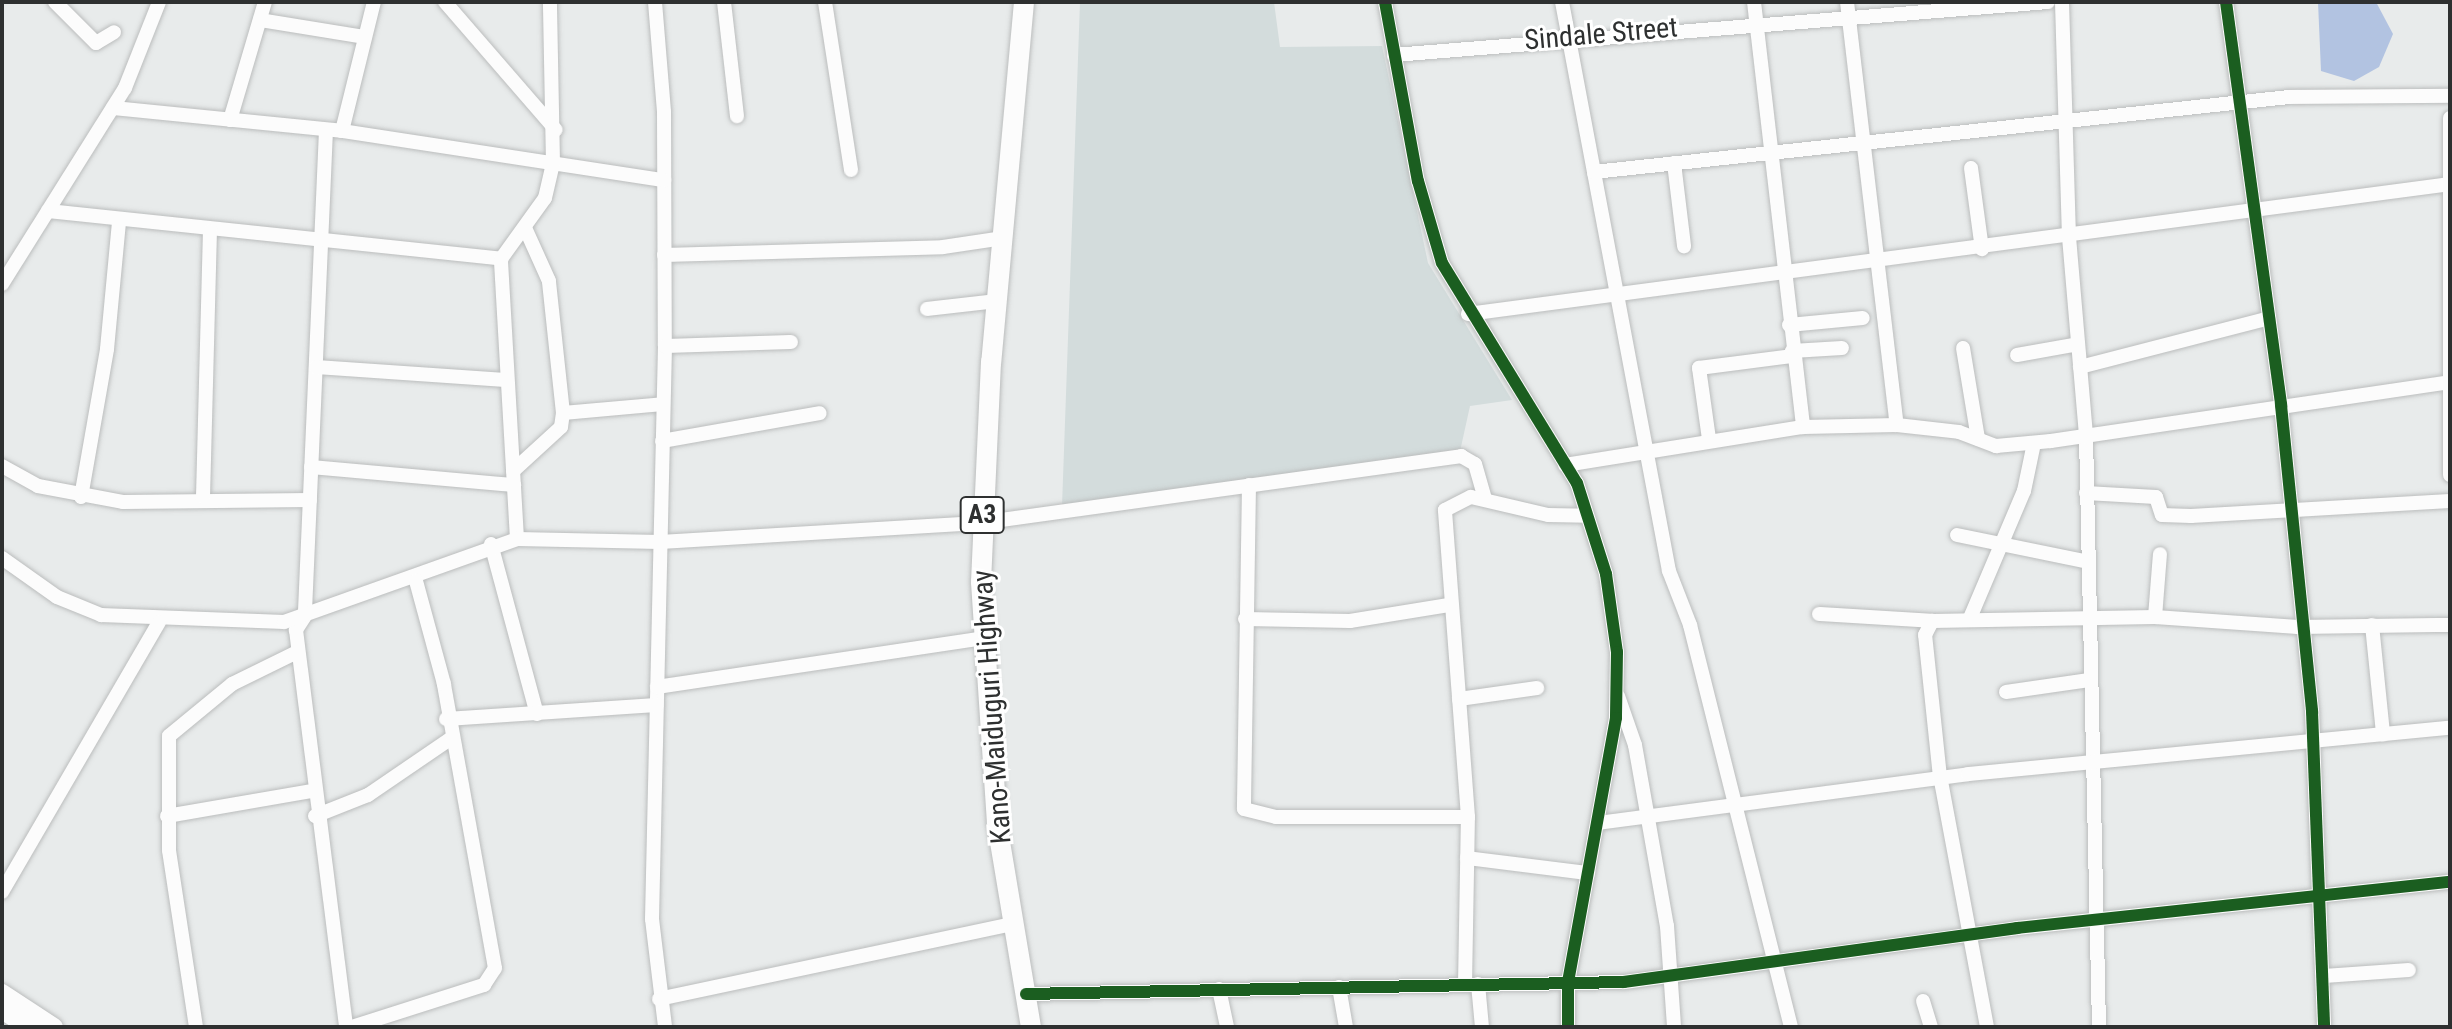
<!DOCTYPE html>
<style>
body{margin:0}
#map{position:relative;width:2452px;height:1029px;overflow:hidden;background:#e8ebeb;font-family:"Roboto Condensed",sans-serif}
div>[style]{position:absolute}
.built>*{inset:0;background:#d3dcdc}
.water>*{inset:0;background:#b2c3e1}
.roads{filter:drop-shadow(0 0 2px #bbbdbd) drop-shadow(0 0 2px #bbbdbd)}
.minor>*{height:14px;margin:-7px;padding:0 7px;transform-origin:7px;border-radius:7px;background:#fcfcfc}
.major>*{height:18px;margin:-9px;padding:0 9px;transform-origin:9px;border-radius:9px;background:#fcfcfc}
.highway>*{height:20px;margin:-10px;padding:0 10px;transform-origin:10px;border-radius:10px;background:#fcfcfc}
.cycleway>*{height:12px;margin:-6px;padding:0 6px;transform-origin:6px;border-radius:6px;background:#1b5e20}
span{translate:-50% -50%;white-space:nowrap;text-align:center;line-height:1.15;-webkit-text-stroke:6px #fff;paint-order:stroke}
.shield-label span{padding:2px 6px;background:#fff;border:2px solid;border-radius:6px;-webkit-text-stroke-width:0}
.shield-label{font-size:26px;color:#2e3030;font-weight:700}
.street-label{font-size:28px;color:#2e3030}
.frame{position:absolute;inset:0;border:4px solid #2e3030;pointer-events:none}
</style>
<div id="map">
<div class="built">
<div style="clip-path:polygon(1080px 2px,1274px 2px,1280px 47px,1382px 46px,1428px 263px,1512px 400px,1470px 406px,1459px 456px,1062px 506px)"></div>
</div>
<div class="water">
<div style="clip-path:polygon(2318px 2px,2376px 2px,2393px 34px,2379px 67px,2354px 81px,2321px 71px)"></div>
</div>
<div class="roads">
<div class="minor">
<div style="left:55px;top:2px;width:58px;rotate:45deg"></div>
<div style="left:96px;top:43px;width:21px;rotate:-31deg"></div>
<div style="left:445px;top:2px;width:169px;rotate:49.1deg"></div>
<div style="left:655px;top:2px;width:110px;rotate:85.3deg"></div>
<div style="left:664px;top:112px;width:234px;rotate:89.8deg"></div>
<div style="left:665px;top:346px;width:573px;rotate:91.3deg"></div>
<div style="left:652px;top:919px;width:109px;rotate:83.1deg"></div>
<div style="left:724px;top:2px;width:115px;rotate:83.5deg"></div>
<div style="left:825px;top:2px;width:170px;rotate:81.2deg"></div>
<div style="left:1385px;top:2px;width:182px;rotate:79.6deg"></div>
<div style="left:1418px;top:181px;width:85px;rotate:73.7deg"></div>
<div style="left:1442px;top:263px;width:258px;rotate:58.5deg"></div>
<div style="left:1577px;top:483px;width:96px;rotate:72.3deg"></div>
<div style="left:1606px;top:574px;width:79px;rotate:82deg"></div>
<div style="left:1617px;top:652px;width:66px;rotate:90.9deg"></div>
<div style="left:1616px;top:718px;width:269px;rotate:100.3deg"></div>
<div style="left:1568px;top:983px;width:44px;rotate:90deg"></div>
<div style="left:1562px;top:2px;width:579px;rotate:79.35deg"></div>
<div style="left:1669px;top:571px;width:58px;rotate:68.7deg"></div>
<div style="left:1690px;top:625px;width:414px;rotate:75.9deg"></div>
<div style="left:1754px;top:2px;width:428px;rotate:83.4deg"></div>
<div style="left:1847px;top:2px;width:426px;rotate:83.3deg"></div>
<div style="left:2062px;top:2px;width:235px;rotate:88.3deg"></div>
<div style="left:2069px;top:237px;width:200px;rotate:85.1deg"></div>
<div style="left:2086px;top:436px;width:591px;rotate:88.74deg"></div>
<div style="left:2226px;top:2px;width:407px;rotate:82.2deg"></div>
<div style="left:2281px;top:405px;width:308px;rotate:84.2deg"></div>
<div style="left:2312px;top:711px;width:316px;rotate:87.8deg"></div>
<div style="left:260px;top:20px;width:106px;rotate:9.2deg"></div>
<div style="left:1394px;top:55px;width:656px;rotate:-4.63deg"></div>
<div style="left:113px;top:108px;width:230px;rotate:5.7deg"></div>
<div style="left:342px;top:131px;width:326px;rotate:8.7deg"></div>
<div style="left:2450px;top:118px;width:357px;rotate:90deg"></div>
<div style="left:230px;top:120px;width:123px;rotate:-73.5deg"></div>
<div style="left:326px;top:130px;width:486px;rotate:92.5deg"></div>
<div style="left:305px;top:616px;width:17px;rotate:123deg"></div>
<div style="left:296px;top:630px;width:400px;rotate:82.8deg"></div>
<div style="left:342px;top:131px;width:133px;rotate:-76.1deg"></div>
<div style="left:1674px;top:163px;width:84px;rotate:83.1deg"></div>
<div style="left:1971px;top:168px;width:82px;rotate:82.3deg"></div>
<div style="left:1594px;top:172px;width:699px;rotate:-6.16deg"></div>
<div style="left:2289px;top:97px;width:161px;rotate:-0.4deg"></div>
<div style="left:48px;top:211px;width:456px;rotate:6deg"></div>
<div style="left:664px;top:255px;width:279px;rotate:-1.6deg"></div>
<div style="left:943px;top:247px;width:61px;rotate:-8.5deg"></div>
<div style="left:2px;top:284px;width:231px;rotate:-57.9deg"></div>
<div style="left:125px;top:88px;width:92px;rotate:-68.4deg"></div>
<div style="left:927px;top:309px;width:70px;rotate:-6.5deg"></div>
<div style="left:1468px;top:314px;width:991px;rotate:-7.54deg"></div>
<div style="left:1789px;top:325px;width:74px;rotate:-5.4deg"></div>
<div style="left:665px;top:346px;width:126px;rotate:-1.8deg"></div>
<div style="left:1963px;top:348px;width:92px;rotate:80.6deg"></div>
<div style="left:1792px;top:351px;width:50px;rotate:-3.4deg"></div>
<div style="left:2017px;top:355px;width:62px;rotate:-10.2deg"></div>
<div style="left:316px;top:367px;width:190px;rotate:3.9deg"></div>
<div style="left:2080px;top:367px;width:195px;rotate:-14.5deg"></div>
<div style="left:563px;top:413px;width:100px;rotate:-5.1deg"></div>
<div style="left:1709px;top:439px;width:72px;rotate:-98deg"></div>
<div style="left:1699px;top:368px;width:95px;rotate:-7.3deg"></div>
<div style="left:662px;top:441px;width:160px;rotate:-10deg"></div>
<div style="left:1565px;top:465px;width:241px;rotate:-9.1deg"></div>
<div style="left:1803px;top:427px;width:94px;rotate:-1.2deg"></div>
<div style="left:1897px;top:425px;width:62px;rotate:6.4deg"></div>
<div style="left:1959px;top:432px;width:40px;rotate:21deg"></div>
<div style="left:1996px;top:446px;width:55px;rotate:-5.2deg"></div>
<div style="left:2051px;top:441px;width:403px;rotate:-8.4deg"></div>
<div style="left:2px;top:466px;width:41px;rotate:29.1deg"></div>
<div style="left:38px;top:486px;width:86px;rotate:10.7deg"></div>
<div style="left:123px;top:502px;width:187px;rotate:-0.6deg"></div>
<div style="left:311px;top:467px;width:204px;rotate:5.1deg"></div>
<div style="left:513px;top:471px;width:65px;rotate:-42.5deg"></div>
<div style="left:561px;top:427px;width:14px;rotate:-82deg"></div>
<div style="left:563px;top:413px;width:133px;rotate:-96.1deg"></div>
<div style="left:549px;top:281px;width:56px;rotate:-114.3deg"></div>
<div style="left:1249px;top:485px;width:324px;rotate:90.9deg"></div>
<div style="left:1244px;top:809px;width:33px;rotate:14deg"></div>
<div style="left:1276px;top:817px;width:192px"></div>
<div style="left:2086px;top:493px;width:70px;rotate:3.3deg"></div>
<div style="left:2156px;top:497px;width:19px;rotate:72deg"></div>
<div style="left:2162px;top:515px;width:29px;rotate:2deg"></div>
<div style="left:2191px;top:516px;width:259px;rotate:-3.3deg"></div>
<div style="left:81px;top:497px;width:150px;rotate:-80deg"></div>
<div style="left:107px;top:349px;width:127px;rotate:-84.6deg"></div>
<div style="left:203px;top:497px;width:266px;rotate:-88.5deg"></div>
<div style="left:994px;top:521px;width:472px;rotate:-7.9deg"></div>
<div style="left:1461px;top:456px;width:16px;rotate:30deg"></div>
<div style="left:1475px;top:464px;width:36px;rotate:74deg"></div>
<div style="left:1957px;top:535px;width:134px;rotate:11.6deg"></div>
<div style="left:517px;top:539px;width:280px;rotate:-93.3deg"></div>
<div style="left:501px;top:259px;width:75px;rotate:-54.2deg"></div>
<div style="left:545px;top:198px;width:36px;rotate:-77deg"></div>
<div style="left:553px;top:163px;width:161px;rotate:-91.1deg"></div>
<div style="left:491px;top:544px;width:176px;rotate:74.9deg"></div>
<div style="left:2px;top:558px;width:67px;rotate:35.3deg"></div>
<div style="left:57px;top:597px;width:48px;rotate:22.2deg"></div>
<div style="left:101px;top:615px;width:183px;rotate:2.2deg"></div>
<div style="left:284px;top:622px;width:247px;rotate:-19.6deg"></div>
<div style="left:517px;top:539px;width:143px;rotate:1.2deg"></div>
<div style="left:660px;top:542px;width:323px;rotate:-3.4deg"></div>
<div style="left:1819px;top:614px;width:113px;rotate:3.5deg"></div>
<div style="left:2155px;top:617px;width:63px;rotate:-85.5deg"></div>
<div style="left:1970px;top:618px;width:138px;rotate:-67deg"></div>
<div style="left:2024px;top:491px;width:49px;rotate:-78.2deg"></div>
<div style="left:1245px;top:619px;width:105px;rotate:1.1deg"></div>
<div style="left:1350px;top:621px;width:100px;rotate:-9.2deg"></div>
<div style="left:2372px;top:625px;width:110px;rotate:84.2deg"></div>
<div style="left:657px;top:687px;width:330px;rotate:-8.5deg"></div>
<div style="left:2006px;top:692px;width:84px;rotate:-8.2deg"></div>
<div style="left:1618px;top:696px;width:52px;rotate:70.9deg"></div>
<div style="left:1635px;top:745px;width:184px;rotate:80deg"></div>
<div style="left:1667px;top:926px;width:101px;rotate:86deg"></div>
<div style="left:1459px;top:699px;width:79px;rotate:-8deg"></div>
<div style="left:446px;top:719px;width:211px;rotate:-3.8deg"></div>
<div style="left:167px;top:816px;width:146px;rotate:-9.8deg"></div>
<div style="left:315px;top:816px;width:57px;rotate:-21.6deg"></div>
<div style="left:368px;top:795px;width:99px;rotate:-34.3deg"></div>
<div style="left:1598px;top:823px;width:373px;rotate:-7.5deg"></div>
<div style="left:1968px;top:774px;width:484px;rotate:-5.5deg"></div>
<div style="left:1467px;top:858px;width:122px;rotate:7.1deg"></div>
<div style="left:2px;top:892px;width:312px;rotate:-59.8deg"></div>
<div style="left:2324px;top:976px;width:85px;rotate:-4deg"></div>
<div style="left:1478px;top:984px;width:43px;rotate:84.7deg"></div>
<div style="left:1465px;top:985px;width:168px;rotate:-89deg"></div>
<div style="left:1468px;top:817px;width:308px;rotate:-94.3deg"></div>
<div style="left:1445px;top:510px;width:29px;rotate:-27deg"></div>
<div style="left:1471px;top:497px;width:79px;rotate:13.2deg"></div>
<div style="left:1548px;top:515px;width:39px;rotate:1deg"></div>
<div style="left:1339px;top:987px;width:41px;rotate:80.1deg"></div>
<div style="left:1219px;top:989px;width:39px;rotate:78deg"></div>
<div style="left:1026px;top:994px;width:598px;rotate:-1.15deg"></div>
<div style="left:1624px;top:982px;width:397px;rotate:-7.8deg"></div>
<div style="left:2017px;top:928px;width:435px;rotate:-6.1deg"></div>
<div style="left:659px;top:999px;width:362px;rotate:-12deg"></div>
<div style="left:1923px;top:1001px;width:27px;rotate:73deg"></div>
<div style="left:196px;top:1027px;width:179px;rotate:-98.7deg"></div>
<div style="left:169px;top:850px;width:114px;rotate:-90deg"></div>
<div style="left:169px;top:736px;width:82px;rotate:-39.5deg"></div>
<div style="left:232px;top:684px;width:72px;rotate:-26.2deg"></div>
<div style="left:352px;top:1027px;width:139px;rotate:-17.7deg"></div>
<div style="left:484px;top:985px;width:20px;rotate:-57deg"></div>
<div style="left:495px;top:968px;width:289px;rotate:-100.2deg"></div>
<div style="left:444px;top:684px;width:107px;rotate:-105.2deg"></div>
<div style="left:1987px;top:1027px;width:254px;rotate:-100.6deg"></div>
<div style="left:1940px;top:777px;width:143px;rotate:-96deg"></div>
<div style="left:1925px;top:635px;width:16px;rotate:-63deg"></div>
<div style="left:1932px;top:621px;width:223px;rotate:-1deg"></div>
<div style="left:2155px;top:617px;width:143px;rotate:4deg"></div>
<div style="left:2298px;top:627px;width:152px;rotate:-0.8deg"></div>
</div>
<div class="major">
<div style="left:2px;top:993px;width:62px;rotate:33.2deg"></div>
<div style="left:2px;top:1010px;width:31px;rotate:33deg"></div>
</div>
<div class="highway">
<div style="left:1024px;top:2px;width:362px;rotate:95.2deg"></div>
<div style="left:991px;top:362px;width:220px;rotate:92.6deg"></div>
<div style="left:981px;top:582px;width:243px;rotate:86.2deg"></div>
<div style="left:997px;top:824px;width:206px;rotate:80.5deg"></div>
</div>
</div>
<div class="cycleway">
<div style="left:1385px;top:2px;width:182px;rotate:79.6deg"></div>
<div style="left:1418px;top:181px;width:85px;rotate:73.7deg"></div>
<div style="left:1442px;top:263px;width:258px;rotate:58.5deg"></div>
<div style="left:1577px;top:483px;width:96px;rotate:72.3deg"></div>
<div style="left:1606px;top:574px;width:79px;rotate:82deg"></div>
<div style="left:1617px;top:652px;width:66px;rotate:90.9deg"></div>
<div style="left:1616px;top:718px;width:269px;rotate:100.3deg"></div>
<div style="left:1568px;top:983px;width:44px;rotate:90deg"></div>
<div style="left:2226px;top:2px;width:407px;rotate:82.2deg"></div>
<div style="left:2281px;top:405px;width:308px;rotate:84.2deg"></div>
<div style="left:2312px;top:711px;width:316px;rotate:87.8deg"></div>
<div style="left:1026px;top:994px;width:598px;rotate:-1.15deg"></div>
<div style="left:1624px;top:982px;width:397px;rotate:-7.8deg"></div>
<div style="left:2017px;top:928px;width:435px;rotate:-6.1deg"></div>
</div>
<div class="shield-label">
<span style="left:982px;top:515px">A3</span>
</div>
<div class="street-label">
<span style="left:1601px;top:34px;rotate:-5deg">Sindale Street</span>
<span style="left:992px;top:707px;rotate:-94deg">Kano-Maiduguri Highway</span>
</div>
<div class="frame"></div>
</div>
